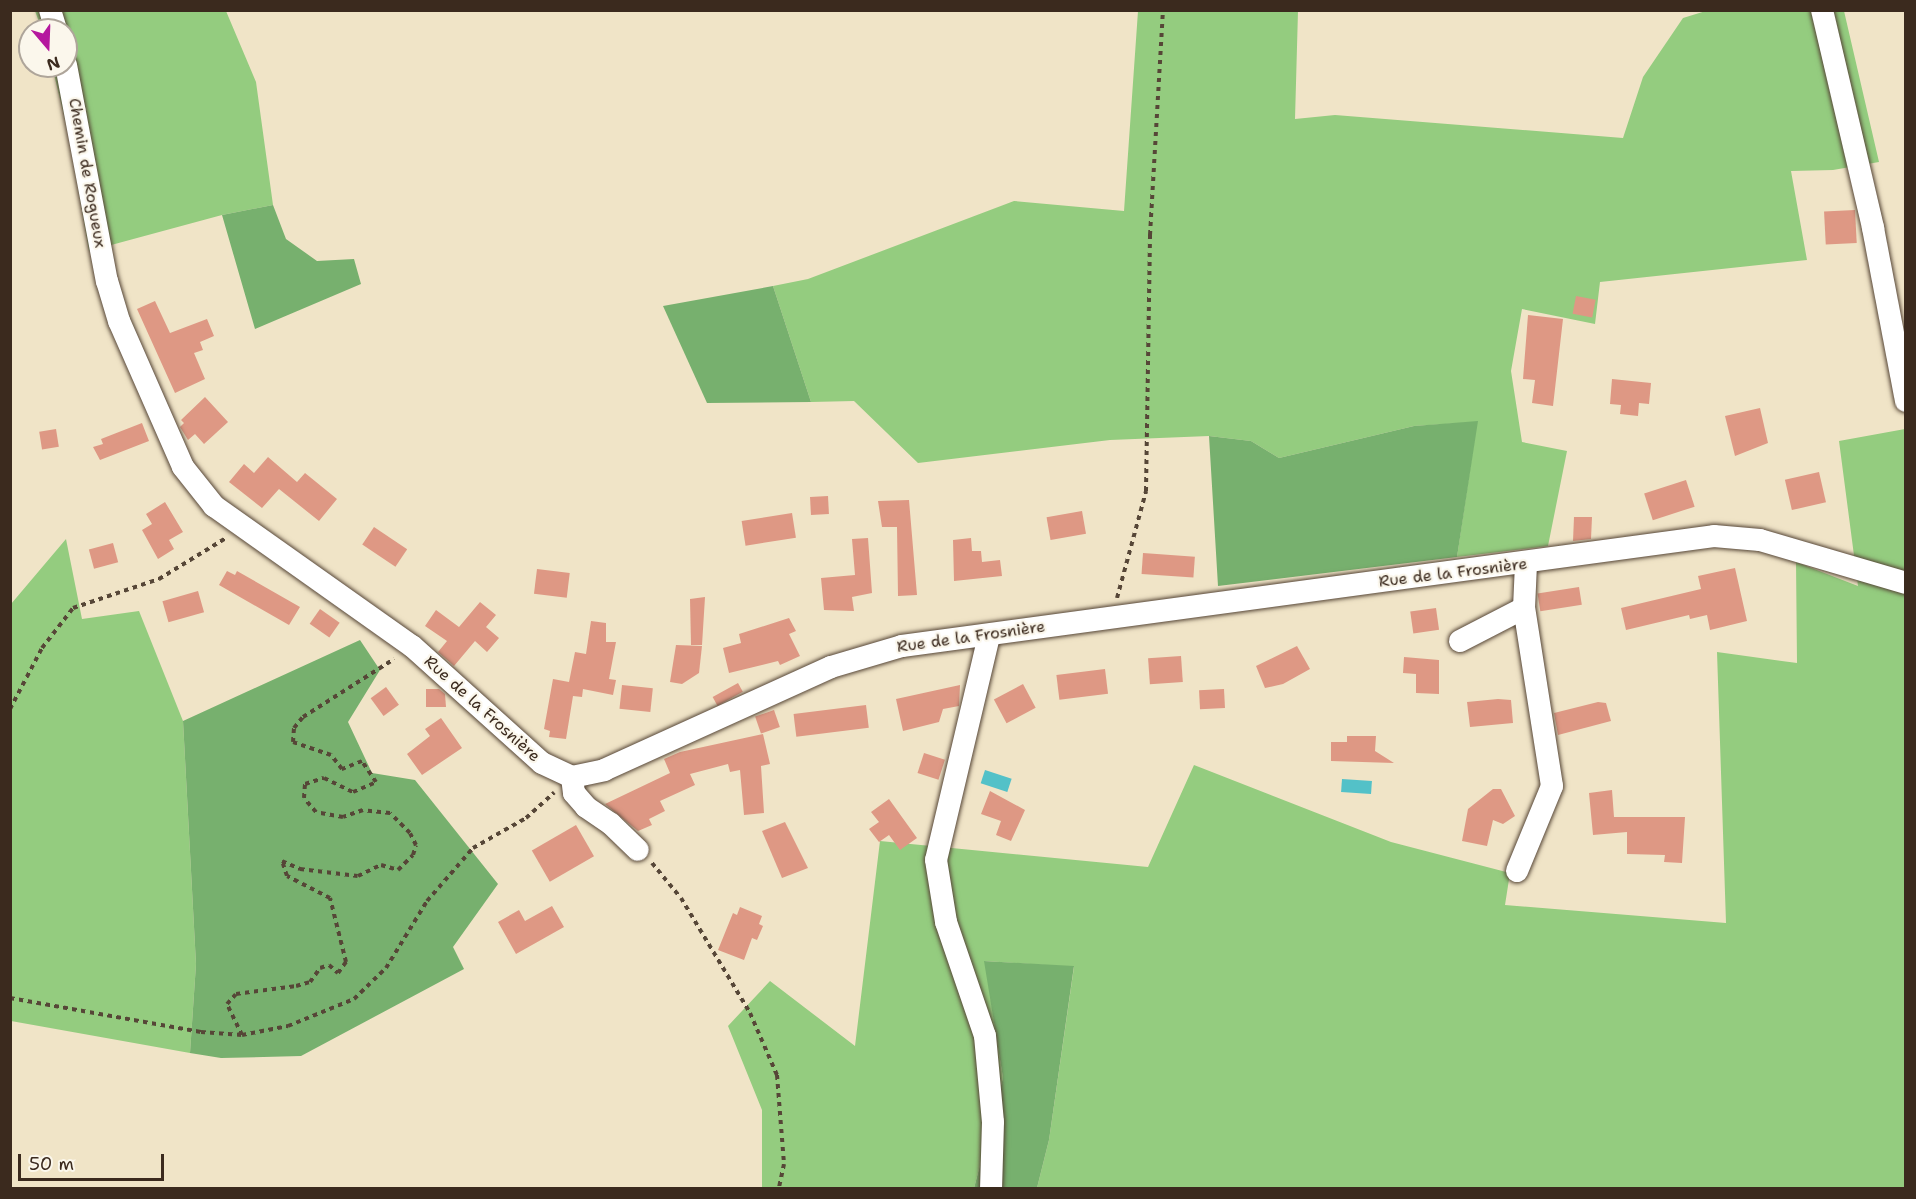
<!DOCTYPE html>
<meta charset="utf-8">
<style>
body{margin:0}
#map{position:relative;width:1916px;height:1199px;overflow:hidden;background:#f0e4c7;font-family:"Shantell Sans",sans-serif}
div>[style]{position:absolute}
.green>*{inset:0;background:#94cc7f}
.forest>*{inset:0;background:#77b06e}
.water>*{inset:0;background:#53c1c8;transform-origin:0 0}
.building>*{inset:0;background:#de9884;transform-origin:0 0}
.path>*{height:4px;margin-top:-2px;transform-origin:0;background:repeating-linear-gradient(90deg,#564637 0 4.5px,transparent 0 9px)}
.roads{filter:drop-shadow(0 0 2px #564637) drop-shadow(0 0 2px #564637)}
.minor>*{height:22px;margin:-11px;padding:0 11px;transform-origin:11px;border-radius:11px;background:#fff}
span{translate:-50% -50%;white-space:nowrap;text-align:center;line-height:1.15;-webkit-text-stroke:4.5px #fbf7ec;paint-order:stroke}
.street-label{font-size:16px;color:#3b2a1e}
.frame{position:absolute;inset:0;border:12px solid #3b2a1e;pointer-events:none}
.north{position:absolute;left:18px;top:18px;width:60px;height:60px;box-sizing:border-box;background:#fbf7ec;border:2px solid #aea59a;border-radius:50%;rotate:161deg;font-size:16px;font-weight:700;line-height:24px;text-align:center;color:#3b2a1e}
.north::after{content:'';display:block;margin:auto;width:21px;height:27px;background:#b5179e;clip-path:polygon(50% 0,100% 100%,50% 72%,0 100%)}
.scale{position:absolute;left:18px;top:1154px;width:146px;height:27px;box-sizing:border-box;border:3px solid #3b2a1e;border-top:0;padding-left:8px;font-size:18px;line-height:21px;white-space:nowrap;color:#3b2a1e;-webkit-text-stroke:4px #fbf7ec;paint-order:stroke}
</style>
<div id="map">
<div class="green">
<div style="clip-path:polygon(1709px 10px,1844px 11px,1879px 162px,1833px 170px,1791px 171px,1807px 260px,1600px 282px,1595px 324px,1522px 309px,1511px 371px,1522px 442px,1567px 451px,1548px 546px,1457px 557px,1477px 422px,1414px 426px,1279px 458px,1251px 441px,1209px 436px,1110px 440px,918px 463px,854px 401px,811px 402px,773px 286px,808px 279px,1014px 201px,1124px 211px,1138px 11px,1298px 11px,1295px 119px,1335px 115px,1623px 138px,1643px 77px,1683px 18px)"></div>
<div style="clip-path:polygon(35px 11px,226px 11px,256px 82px,273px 205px,222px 215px,89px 251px,69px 136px,52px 66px,66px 66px,66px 30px,42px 30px)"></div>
<div style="clip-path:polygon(1905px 429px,1905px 1188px,1037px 1188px,1049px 1140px,1074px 967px,985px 961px,1003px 1078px,974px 1188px,762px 1188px,762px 1110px,728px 1026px,770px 981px,855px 1046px,880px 841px,1148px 867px,1194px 765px,1391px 842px,1510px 873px,1505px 905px,1726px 923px,1717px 652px,1797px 663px,1796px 562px,1858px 586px,1839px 441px)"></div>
<div style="clip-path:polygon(66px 539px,82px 619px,139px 611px,183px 721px,196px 964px,190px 1053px,11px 1021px,11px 604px)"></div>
</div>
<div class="forest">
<div style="clip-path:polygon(273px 205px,286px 239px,317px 261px,354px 259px,361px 284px,255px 329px,222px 215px)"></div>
<div style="clip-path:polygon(773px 286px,811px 402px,707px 403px,663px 306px)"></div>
<div style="clip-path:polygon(1478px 421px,1457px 557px,1218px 586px,1209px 436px,1251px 441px,1279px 458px,1414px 426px)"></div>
<div style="clip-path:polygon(360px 640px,380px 670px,348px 722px,372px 773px,415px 780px,498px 884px,453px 947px,464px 969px,301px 1056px,221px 1058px,190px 1053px,196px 964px,183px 721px)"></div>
<div style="clip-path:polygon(984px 961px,1074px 966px,1049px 1140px,1037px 1188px,974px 1188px,1003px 1078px)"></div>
</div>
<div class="water">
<div style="left:985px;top:770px;width:28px;height:14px;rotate:18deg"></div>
<div style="left:1342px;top:779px;width:30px;height:13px;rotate:4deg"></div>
</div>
<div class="building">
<div style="left:1855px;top:210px;width:33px;height:31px;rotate:87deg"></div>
<div style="left:1576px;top:296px;width:20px;height:18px;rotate:11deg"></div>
<div style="clip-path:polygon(155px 301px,170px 333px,207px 319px,214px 336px,200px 342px,203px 350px,194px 353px,205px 379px,175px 393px,137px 309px)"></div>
<div style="clip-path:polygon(1528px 315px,1563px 319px,1553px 406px,1532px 403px,1535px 380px,1523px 379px)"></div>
<div style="clip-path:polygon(1612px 379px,1651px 383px,1649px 404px,1639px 403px,1638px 416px,1620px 414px,1621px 405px,1610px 404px)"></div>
<div style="clip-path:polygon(205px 397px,228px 422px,204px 444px,195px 434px,188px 440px,180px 427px,184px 423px,181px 420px)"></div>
<div style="clip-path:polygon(1760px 408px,1768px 443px,1735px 456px,1725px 416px)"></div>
<div style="clip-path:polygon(142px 423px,149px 441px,100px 460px,93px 447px,103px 444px,101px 439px)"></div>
<div style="left:56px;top:429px;width:18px;height:17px;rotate:81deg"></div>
<div style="clip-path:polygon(268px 457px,297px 482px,305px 473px,337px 499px,319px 521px,279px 489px,262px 508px,229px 482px,244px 464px,254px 473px)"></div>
<div style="left:1819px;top:472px;width:31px;height:35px;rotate:77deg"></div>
<div style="left:1686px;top:480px;width:28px;height:44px;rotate:72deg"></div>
<div style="left:828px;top:496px;width:18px;height:18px;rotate:87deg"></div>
<div style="clip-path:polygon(909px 500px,917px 595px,898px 596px,897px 527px,882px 527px,878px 501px)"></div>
<div style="clip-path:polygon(165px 502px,183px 532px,169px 540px,174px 549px,158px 559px,142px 530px,152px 524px,146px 514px)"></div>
<div style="left:1082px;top:511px;width:23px;height:36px;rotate:80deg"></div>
<div style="left:792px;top:513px;width:25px;height:51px;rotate:81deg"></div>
<div style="clip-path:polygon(1574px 517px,1592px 517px,1591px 539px,1573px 541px)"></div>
<div style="left:374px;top:527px;width:40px;height:21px;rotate:34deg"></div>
<div style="clip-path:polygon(868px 538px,872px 593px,852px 597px,854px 611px,824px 610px,821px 578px,855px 575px,852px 539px)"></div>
<div style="clip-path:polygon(971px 538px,972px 551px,981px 551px,982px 562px,1000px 560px,1002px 576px,954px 581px,953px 540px)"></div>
<div style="left:113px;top:543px;width:20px;height:25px;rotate:75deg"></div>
<div style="left:1143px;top:553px;width:52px;height:21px;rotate:4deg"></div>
<div style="clip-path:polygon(1735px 568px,1747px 621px,1710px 630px,1707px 615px,1690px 619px,1689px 615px,1626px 630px,1621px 608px,1701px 589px,1698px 576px)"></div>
<div style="left:537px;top:569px;width:33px;height:25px;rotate:7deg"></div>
<div style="clip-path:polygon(227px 571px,235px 575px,237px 571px,300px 607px,289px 625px,219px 585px)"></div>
<div style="left:1579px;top:587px;width:18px;height:42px;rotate:81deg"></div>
<div style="left:198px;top:591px;width:22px;height:37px;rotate:74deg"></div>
<div style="clip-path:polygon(705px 597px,702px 645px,691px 645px,690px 599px)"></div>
<div style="clip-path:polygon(480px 602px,496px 615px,486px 627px,499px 638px,487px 652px,475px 641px,454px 666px,438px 652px,447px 641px,425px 626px,436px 610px,459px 627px)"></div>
<div style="left:1436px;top:608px;width:22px;height:26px;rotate:82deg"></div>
<div style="left:320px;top:609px;width:24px;height:18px;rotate:35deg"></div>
<div style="clip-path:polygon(789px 618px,796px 631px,789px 634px,800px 656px,780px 665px,778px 661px,729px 673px,723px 648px,741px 643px,739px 634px)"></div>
<div style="clip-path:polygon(591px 621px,606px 623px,606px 642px,616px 642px,609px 679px,616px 680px,613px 695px,583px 689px,582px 697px,573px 696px,566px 739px,549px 737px,550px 731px,544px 729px,553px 679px,569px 682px,575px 652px,586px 654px)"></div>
<div style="clip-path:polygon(676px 645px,702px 646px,699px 673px,682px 684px,670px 682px)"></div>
<div style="clip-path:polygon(1297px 646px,1310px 669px,1283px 684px,1265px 688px,1256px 666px)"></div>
<div style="left:1181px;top:656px;width:26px;height:33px;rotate:86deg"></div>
<div style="clip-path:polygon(1404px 657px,1439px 660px,1439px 694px,1416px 693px,1416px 674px,1403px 673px)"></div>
<div style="left:1105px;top:669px;width:25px;height:49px;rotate:83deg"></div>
<div style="left:738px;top:683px;width:10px;height:29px;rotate:61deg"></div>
<div style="left:1023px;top:684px;width:27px;height:33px;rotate:62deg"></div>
<div style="left:622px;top:685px;width:31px;height:24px;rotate:6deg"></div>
<div style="clip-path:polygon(960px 685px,959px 706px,943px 709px,939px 722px,903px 731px,896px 699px)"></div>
<div style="left:386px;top:687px;width:22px;height:19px;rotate:54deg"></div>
<div style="clip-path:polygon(426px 689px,439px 689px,445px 694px,446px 707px,426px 707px)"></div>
<div style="left:1224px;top:689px;width:19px;height:25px;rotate:87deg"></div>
<div style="clip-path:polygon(1498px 699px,1511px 700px,1513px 723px,1470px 727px,1467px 702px)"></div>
<div style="clip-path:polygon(1598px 702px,1606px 703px,1611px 721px,1558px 735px,1554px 713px)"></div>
<div style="left:866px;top:705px;width:23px;height:73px;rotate:83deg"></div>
<div style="left:774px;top:710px;width:18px;height:20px;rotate:71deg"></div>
<div style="clip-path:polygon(441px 718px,462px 748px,422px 775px,407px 754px,430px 736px,425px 729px)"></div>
<div style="clip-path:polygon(763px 734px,770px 764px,761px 766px,764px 813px,744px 815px,740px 770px,730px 772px,728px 764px,690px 774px,695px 785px,660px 801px,665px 811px,649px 819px,652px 825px,638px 831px,605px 804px,670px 773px,664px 759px,680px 752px)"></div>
<div style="clip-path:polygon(1347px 736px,1376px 736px,1375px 751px,1394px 763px,1331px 761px,1331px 742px,1347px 742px)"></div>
<div style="left:924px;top:753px;width:22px;height:21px;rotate:18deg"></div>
<div style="clip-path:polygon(1493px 789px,1501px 789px,1515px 816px,1503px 824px,1493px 820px,1487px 846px,1462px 841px,1468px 809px)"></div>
<div style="clip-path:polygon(1612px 790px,1614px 817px,1685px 817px,1682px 863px,1664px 862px,1665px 855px,1627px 854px,1627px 832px,1593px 835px,1589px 793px)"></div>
<div style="clip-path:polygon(990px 791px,1025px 810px,1011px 841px,996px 835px,1001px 821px,981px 814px)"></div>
<div style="clip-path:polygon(889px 799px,917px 838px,900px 850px,889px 835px,879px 842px,869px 829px,879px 822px,871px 812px)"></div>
<div style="clip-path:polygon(785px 822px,808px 868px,782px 878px,762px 831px)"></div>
<div style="left:576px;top:825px;width:36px;height:51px;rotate:60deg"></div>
<div style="clip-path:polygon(552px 906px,564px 927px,516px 954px,498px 922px,519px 910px,525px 921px)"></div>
<div style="clip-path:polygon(740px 907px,762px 916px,759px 924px,763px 926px,757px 940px,752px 938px,744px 960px,718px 950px,733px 913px,737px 915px)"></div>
</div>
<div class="path">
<div style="left:1117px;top:598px;width:111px;rotate:-74.8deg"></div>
<div style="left:1146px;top:491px;width:256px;rotate:-89.1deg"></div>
<div style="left:1150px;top:235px;width:225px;rotate:-86.7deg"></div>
<div style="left:10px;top:709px;width:69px;rotate:-62.3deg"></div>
<div style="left:42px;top:648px;width:51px;rotate:-52.2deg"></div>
<div style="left:73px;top:608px;width:91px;rotate:-18.6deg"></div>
<div style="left:159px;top:579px;width:79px;rotate:-31.5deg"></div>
<div style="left:652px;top:863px;width:45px;rotate:50.4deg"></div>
<div style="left:681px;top:898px;width:134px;rotate:59deg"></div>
<div style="left:750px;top:1013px;width:68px;rotate:66.5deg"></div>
<div style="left:777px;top:1075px;width:89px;rotate:85.5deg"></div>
<div style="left:784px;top:1164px;width:25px;rotate:102deg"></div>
<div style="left:10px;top:998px;width:194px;rotate:10.1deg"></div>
<div style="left:201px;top:1032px;width:41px;rotate:4.2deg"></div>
<div style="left:242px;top:1035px;width:47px;rotate:-11.1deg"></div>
<div style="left:288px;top:1026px;width:71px;rotate:-22.2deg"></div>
<div style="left:354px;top:999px;width:45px;rotate:-44.1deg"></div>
<div style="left:386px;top:968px;width:79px;rotate:-58.5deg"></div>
<div style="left:427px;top:901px;width:70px;rotate:-49deg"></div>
<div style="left:473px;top:848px;width:61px;rotate:-29.5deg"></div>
<div style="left:526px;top:818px;width:38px;rotate:-42deg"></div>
<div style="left:242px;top:1035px;width:34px;rotate:-116deg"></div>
<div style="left:227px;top:1004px;width:13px;rotate:-48deg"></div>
<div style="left:236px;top:994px;width:61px;rotate:-7.6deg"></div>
<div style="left:296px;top:986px;width:15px;rotate:-16deg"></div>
<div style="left:310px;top:982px;width:17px;rotate:-54deg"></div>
<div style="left:320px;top:968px;width:9px;rotate:-18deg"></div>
<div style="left:329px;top:965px;width:12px;rotate:42deg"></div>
<div style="left:338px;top:973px;width:14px;rotate:-54deg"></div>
<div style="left:346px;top:962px;width:66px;rotate:-104deg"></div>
<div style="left:330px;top:898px;width:48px;rotate:-152.9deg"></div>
<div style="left:287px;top:876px;width:16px;rotate:-108deg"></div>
<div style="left:282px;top:861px;width:20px;rotate:24deg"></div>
<div style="left:300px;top:869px;width:58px;rotate:6.9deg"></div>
<div style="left:358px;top:876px;width:25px;rotate:-26deg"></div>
<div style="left:381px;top:865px;width:18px;rotate:16deg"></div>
<div style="left:398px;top:870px;width:21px;rotate:-45deg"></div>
<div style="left:413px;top:855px;width:10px;rotate:-73deg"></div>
<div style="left:416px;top:845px;width:13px;rotate:-117deg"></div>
<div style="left:410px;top:833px;width:28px;rotate:-135deg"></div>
<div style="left:390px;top:813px;width:27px;rotate:-174deg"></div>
<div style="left:363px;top:810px;width:21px;rotate:161deg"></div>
<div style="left:343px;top:817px;width:27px;rotate:-170deg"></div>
<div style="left:316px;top:812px;width:18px;rotate:-131deg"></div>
<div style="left:304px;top:798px;width:14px;rotate:-86deg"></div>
<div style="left:305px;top:784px;width:20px;rotate:-18deg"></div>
<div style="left:324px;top:778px;width:32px;rotate:26deg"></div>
<div style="left:353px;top:792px;width:25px;rotate:-23deg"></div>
<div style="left:376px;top:782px;width:25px;rotate:-124deg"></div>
<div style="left:362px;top:761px;width:22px;rotate:158deg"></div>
<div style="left:342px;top:769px;width:18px;rotate:-128deg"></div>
<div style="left:331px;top:755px;width:40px;rotate:-161.1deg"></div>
<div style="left:293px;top:742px;width:14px;rotate:-86deg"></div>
<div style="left:294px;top:728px;width:14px;rotate:-51deg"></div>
<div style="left:303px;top:717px;width:108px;rotate:-32.5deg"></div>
</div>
<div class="roads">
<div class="minor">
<div style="left:50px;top:10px;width:21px;rotate:73deg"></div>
<div style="left:1822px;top:10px;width:224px;rotate:76.8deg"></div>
<div style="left:1873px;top:228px;width:176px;rotate:79.2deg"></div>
<div style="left:66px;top:65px;width:220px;rotate:79.3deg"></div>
<div style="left:107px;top:281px;width:42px;rotate:73.3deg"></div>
<div style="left:119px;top:321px;width:159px;rotate:66.3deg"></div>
<div style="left:183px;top:467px;width:50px;rotate:51.5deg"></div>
<div style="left:214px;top:506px;width:242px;rotate:35.3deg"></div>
<div style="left:412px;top:646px;width:175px;rotate:42deg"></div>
<div style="left:542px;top:763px;width:33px;rotate:25deg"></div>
<div style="left:572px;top:777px;width:33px;rotate:-12deg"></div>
<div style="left:604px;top:770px;width:249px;rotate:-24.4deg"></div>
<div style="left:831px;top:667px;width:74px;rotate:-16.5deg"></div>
<div style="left:902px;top:646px;width:819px;rotate:-7.71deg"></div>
<div style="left:1714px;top:536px;width:46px;rotate:5deg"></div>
<div style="left:1760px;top:540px;width:152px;rotate:16.4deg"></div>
<div style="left:989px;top:636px;width:230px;rotate:103.3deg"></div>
<div style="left:936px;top:860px;width:63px;rotate:80.8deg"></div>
<div style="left:946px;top:922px;width:120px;rotate:71.1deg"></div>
<div style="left:985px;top:1036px;width:86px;rotate:84.7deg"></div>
<div style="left:993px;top:1122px;width:66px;rotate:91.7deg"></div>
<div style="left:1460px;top:641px;width:72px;rotate:-27.3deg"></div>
<div style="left:572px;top:777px;width:16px;rotate:83deg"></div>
<div style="left:574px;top:793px;width:18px;rotate:49deg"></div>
<div style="left:586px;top:807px;width:30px;rotate:34deg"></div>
<div style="left:611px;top:824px;width:37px;rotate:44deg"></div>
<div style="left:1517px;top:871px;width:92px;rotate:-67.6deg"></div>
<div style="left:1552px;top:786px;width:180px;rotate:-98.9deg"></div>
<div style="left:1524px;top:608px;width:44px;rotate:-87.4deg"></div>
</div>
</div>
<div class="street-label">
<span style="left:87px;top:173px;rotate:80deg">Chemin de Rogueux</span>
<span style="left:1453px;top:573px;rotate:-7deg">Rue de la Frosnière</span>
<span style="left:971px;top:637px;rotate:-8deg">Rue de la Frosnière</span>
<span style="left:482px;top:709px;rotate:42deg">Rue de la Frosnière</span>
</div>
<div class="frame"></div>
<div class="north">N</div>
<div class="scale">50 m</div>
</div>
